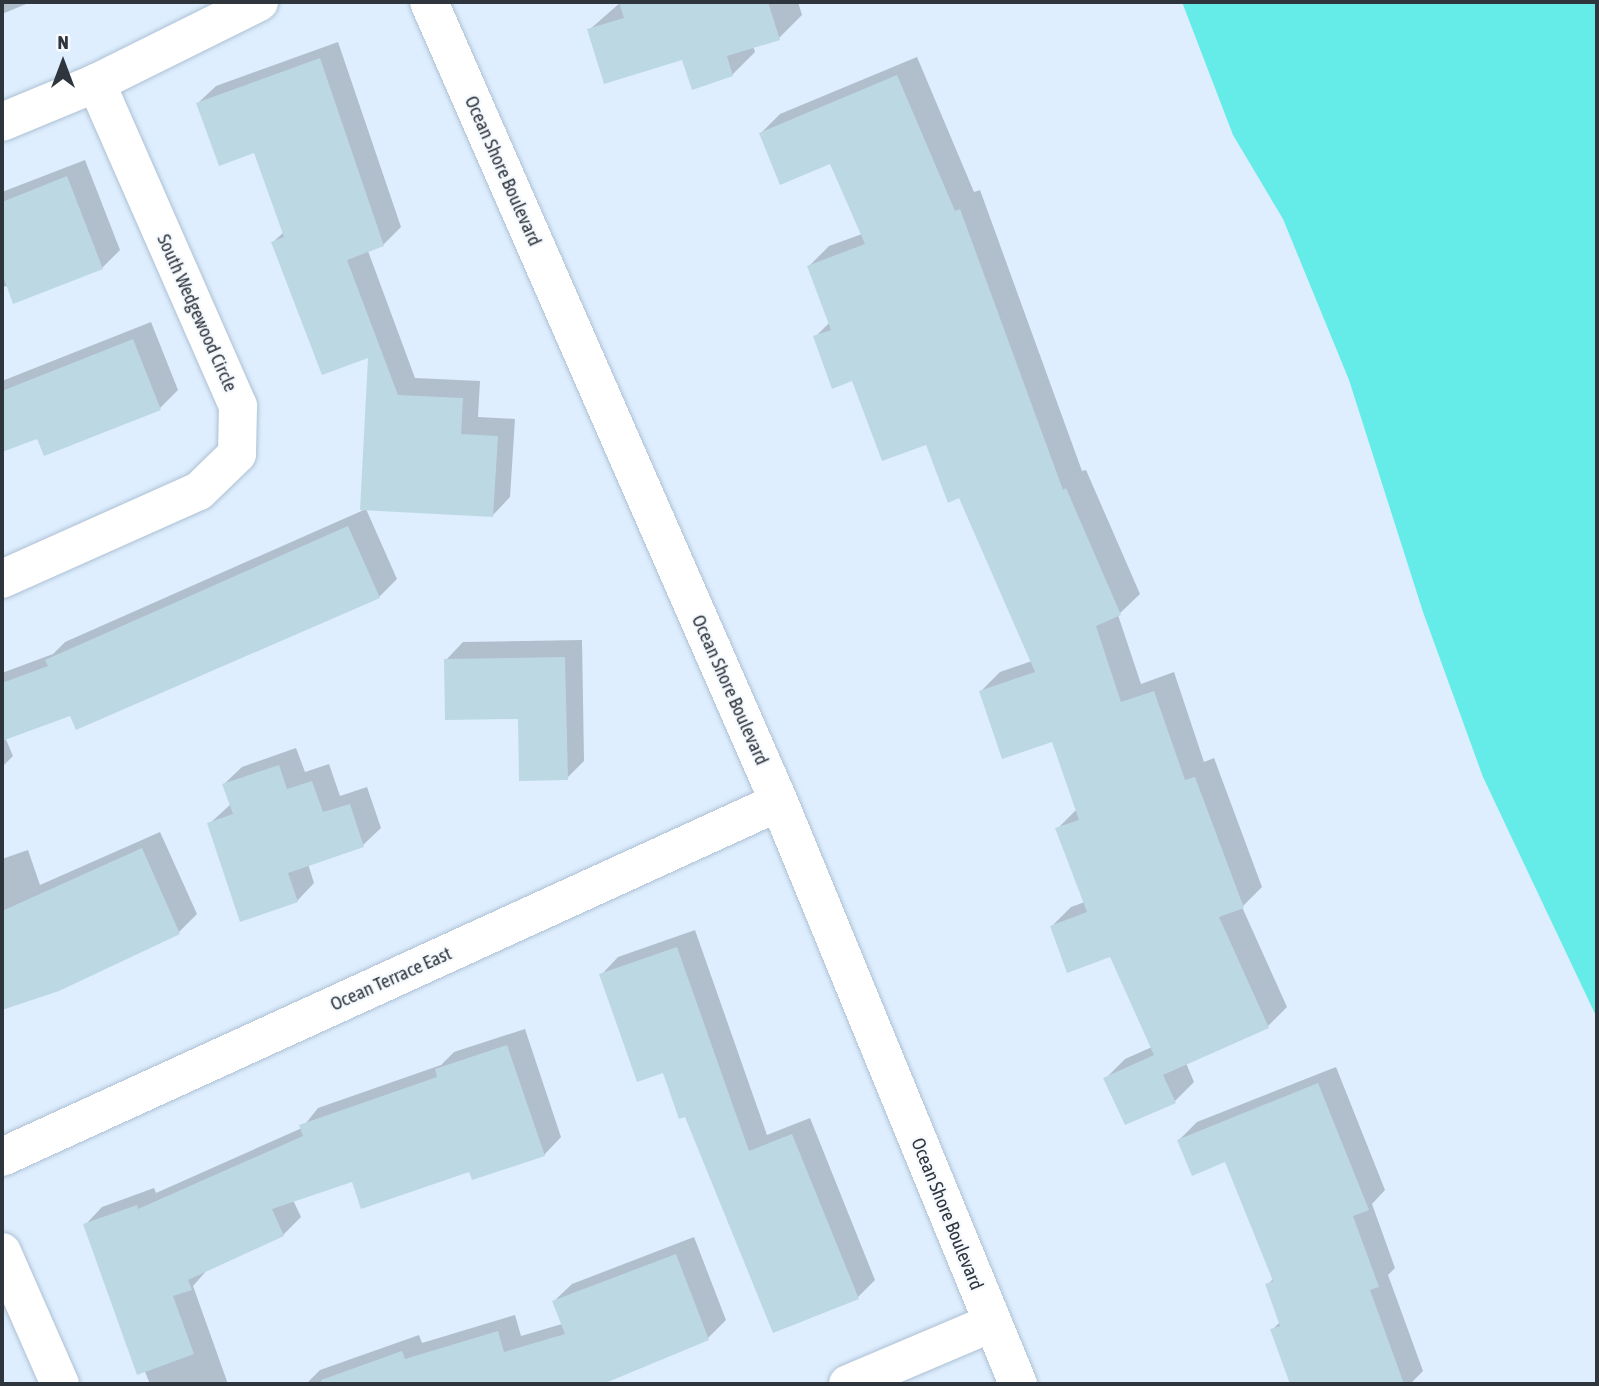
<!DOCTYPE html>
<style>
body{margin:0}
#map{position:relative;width:1599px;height:1386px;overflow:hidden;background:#deeefe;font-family:"Asap Condensed",sans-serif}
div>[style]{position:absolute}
.water>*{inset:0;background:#65ece8}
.shadow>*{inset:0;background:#0003}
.building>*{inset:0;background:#bcd9e3}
.roads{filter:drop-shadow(0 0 2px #adc0d3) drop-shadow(0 0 2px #adc0d3)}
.minor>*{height:38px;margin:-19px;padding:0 19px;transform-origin:19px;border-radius:19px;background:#fff}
.major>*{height:38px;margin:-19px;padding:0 19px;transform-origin:19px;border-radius:19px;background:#fff}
span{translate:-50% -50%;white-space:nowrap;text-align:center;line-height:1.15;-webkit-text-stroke:5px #f6fafe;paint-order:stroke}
.street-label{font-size:19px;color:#2e353d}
.frame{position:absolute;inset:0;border:4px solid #2e353d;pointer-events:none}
.north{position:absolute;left:28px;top:28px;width:70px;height:70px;-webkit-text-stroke:5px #f6fafe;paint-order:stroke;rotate:0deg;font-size:19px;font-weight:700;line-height:28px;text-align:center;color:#2e353d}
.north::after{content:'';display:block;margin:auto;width:24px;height:32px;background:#2e353d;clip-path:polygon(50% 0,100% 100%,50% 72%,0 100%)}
</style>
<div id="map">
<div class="water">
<div style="clip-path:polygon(1182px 2px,1597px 2px,1597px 1018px,1483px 777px,1423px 612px,1349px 380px,1283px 219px,1233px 135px)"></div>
</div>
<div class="shadow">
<div style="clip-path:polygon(2px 2px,31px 2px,2px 14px)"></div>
<div style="clip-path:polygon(621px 2px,798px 2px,802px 15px,779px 38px,753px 46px,755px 52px,732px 75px,589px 30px)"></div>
<div style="clip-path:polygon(338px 42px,401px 227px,383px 245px,368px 251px,415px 378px,480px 381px,478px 417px,515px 419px,510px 497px,493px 515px,362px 508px,370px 356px,273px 242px,284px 232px,255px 151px,198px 103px,216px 86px)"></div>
<div style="clip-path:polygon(917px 57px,974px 192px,980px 190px,1082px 471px,1086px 470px,1140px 594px,1118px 615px,1141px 684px,1174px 672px,1204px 762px,1214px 758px,1262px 887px,1242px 907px,1287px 1007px,1268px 1026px,1186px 1063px,1194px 1082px,1175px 1101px,1105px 1079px,1125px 1059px,1152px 1047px,1111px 955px,1052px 926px,1071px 907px,1085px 902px,1057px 829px,1077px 809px,1054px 740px,981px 691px,1000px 672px,1032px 661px,960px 496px,927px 442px,853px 379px,815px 337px,830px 322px,809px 266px,829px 246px,862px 234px,831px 162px,761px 133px,780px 114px)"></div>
<div style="clip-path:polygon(85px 160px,120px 250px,102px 268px,2px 287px,2px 192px)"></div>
<div style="clip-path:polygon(151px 322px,178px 390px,160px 408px,45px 454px,38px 437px,2px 450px,2px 381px)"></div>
<div style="clip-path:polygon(366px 509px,397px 579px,379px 597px,5px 737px,13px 756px,2px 767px,2px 673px,53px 654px,65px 642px)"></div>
<div style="clip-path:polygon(582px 640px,584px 761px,567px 778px,520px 717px,446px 660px,463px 642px)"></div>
<div style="clip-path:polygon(296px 748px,305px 772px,329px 764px,340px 796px,367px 787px,381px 828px,363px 845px,308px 864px,314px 883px,297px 901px,209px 824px,231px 804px,224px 784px,242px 767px)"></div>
<div style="clip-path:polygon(160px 832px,197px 914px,179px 932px,58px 989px,2px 1008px,2px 859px,28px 850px,40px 885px)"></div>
<div style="clip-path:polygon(695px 930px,767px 1135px,810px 1118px,875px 1280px,858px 1297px,686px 1115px,664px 1071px,601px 975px,618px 957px)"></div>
<div style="clip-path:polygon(525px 1029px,561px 1137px,544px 1155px,470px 1170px,353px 1179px,293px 1200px,301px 1217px,283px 1235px,208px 1269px,193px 1286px,228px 1384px,150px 1384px,85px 1225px,102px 1207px,154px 1188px,156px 1193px,302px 1128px,318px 1108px,441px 1065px,454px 1052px)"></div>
<div style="clip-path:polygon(1336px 1067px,1385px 1190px,1372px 1204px,1395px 1268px,1388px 1275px,1423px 1371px,1410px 1384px,1292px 1384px,1272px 1330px,1280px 1322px,1267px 1285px,1274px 1278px,1226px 1160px,1179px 1140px,1197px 1122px)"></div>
<div style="clip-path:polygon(694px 1237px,726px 1320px,708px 1338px,595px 1384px,306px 1384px,320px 1370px,419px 1335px,422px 1343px,515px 1315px,521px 1336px,562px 1324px,554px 1301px,572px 1284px)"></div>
</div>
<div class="building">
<div style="clip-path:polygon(619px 2px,768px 2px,780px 40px,727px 56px,733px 76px,692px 90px,682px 60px,604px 84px,587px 29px,624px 18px)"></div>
<div style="clip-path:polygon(320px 58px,384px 246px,347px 260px,398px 395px,463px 398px,461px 434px,498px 436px,493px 517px,360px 510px,368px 358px,322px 375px,271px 242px,284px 237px,254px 153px,219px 166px,196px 103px)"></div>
<div style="clip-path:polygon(897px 75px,955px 211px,960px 209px,1063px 490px,1066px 488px,1121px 615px,1096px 626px,1121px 702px,1154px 691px,1185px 780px,1195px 777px,1244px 908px,1219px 917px,1269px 1028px,1163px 1075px,1176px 1103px,1125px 1125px,1103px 1078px,1154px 1055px,1110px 957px,1067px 973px,1050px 926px,1087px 912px,1055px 828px,1079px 820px,1052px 742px,1002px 759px,979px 691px,1035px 672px,959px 498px,948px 503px,926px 445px,882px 461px,852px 381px,832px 389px,813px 336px,831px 330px,807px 266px,865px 244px,830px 164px,780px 185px,759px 133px)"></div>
<div style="clip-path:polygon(67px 176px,103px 269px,13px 304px,2px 273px,2px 202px)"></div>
<div style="clip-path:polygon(133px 339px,161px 410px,44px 456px,37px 439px,2px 452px,2px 391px)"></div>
<div style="clip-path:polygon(348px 526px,380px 598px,76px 730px,70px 716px,2px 741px,2px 683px,48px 666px,45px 660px)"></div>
<div style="clip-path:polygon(565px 657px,568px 780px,519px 781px,518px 719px,445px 720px,444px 659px)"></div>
<div style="clip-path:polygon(279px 765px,287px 789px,312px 781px,323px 812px,350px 804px,364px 847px,288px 873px,298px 902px,240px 922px,207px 823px,233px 814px,222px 784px)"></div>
<div style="clip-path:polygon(142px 848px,180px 934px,59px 991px,2px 1010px,2px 911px)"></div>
<div style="clip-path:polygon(677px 947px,749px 1151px,792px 1134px,859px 1299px,773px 1333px,685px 1117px,679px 1119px,663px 1073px,637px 1082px,599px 974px)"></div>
<div style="clip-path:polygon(507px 1045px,545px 1156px,472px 1180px,469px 1172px,361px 1209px,352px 1182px,272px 1209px,284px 1236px,188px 1280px,192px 1290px,173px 1296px,194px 1354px,137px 1375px,83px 1224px,137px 1205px,138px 1209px,303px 1136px,299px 1125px,437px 1077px,435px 1069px)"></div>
<div style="clip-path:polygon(1318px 1083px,1369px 1210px,1353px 1216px,1379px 1287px,1370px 1290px,1404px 1384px,1290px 1384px,1270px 1329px,1280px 1326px,1265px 1284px,1273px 1281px,1225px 1162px,1192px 1176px,1177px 1140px)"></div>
<div style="clip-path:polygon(676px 1254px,709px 1340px,603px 1384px,321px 1384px,321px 1380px,402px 1351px,405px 1359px,498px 1331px,504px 1352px,565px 1334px,552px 1301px)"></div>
</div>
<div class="roads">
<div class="minor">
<div style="left:2px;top:122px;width:102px;rotate:-22.5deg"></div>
<div style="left:96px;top:83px;width:182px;rotate:-26.4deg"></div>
<div style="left:2px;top:579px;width:216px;rotate:-24.1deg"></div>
<div style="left:199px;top:491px;width:53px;rotate:-44.2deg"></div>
<div style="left:237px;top:454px;width:48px;rotate:-88.8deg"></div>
<div style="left:238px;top:406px;width:353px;rotate:-113.7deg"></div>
<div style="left:2px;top:1157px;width:854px;rotate:-24.55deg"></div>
<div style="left:2px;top:1252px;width:144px;rotate:66.3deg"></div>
<div style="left:848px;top:1384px;width:156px;rotate:-23deg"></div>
</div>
<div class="major">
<div style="left:429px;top:2px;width:873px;rotate:66.37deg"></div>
<div style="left:779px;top:802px;width:629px;rotate:67.67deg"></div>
</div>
</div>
<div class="street-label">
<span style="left:503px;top:171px;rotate:66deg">Ocean Shore Boulevard</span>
<span style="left:197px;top:313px;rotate:66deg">South Wedgewood Circle</span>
<span style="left:730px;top:690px;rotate:66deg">Ocean Shore Boulevard</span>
<span style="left:391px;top:979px;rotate:-24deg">Ocean Terrace East</span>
<span style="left:947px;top:1214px;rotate:68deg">Ocean Shore Boulevard</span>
</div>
<div class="frame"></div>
<div class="north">N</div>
</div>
